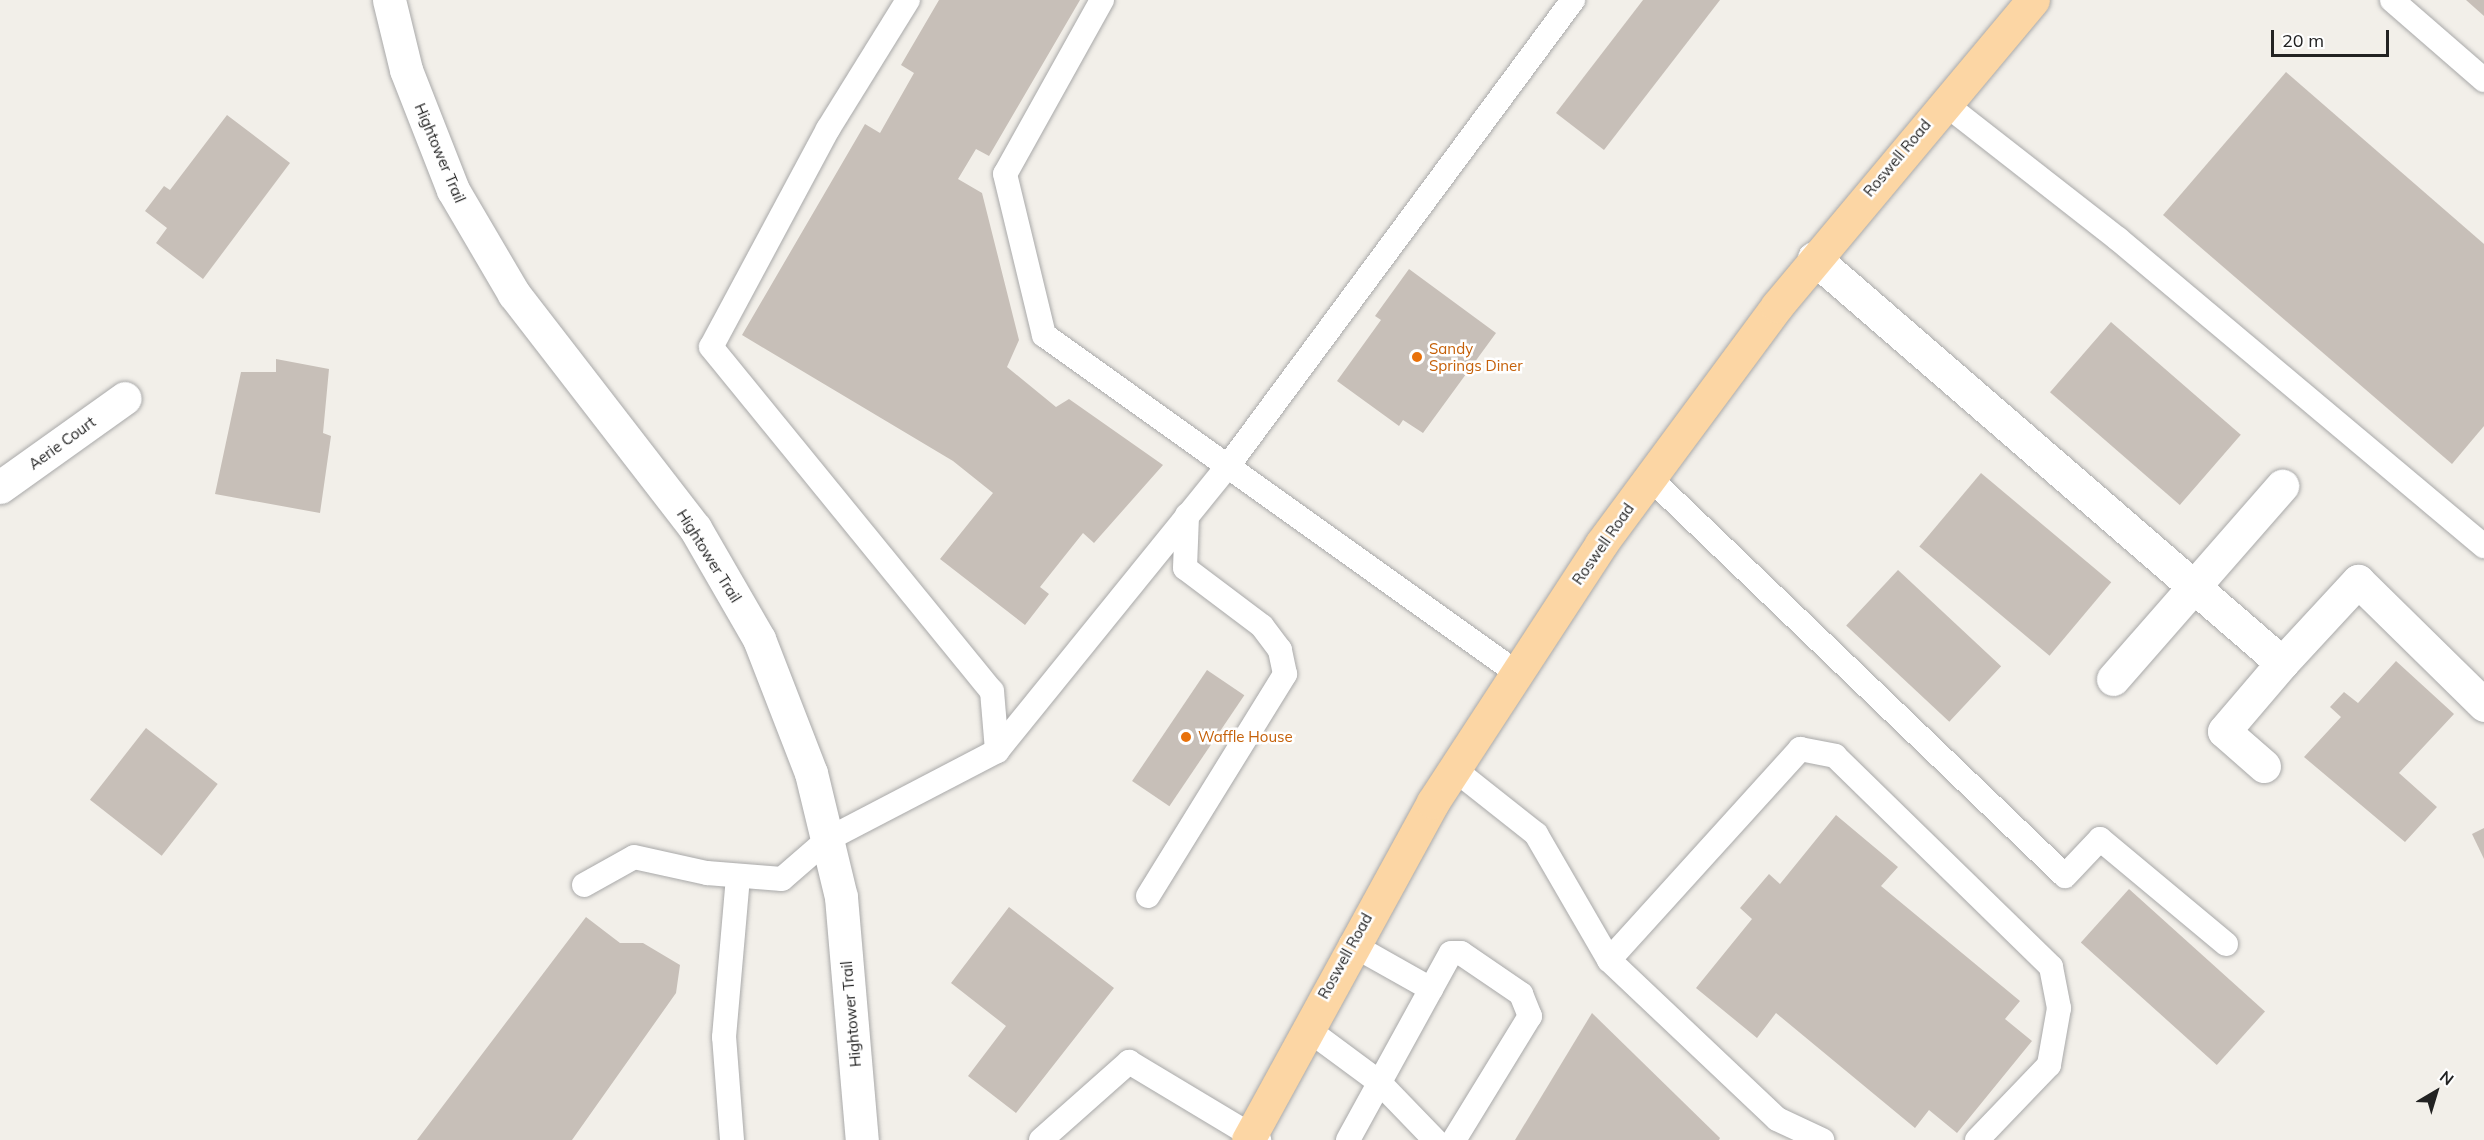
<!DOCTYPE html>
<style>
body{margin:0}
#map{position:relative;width:2484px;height:1140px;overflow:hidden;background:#f2efe9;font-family:Mulish,sans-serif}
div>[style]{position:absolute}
.building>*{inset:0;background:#c7bfb8;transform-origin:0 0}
.roads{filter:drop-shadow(0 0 2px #a9a9a9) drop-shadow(0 0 2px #a9a9a9)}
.lane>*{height:24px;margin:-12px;padding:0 12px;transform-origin:12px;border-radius:12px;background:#fff}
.street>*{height:33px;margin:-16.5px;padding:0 16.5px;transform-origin:16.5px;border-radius:16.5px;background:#fff}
.primary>*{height:33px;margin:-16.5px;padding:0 16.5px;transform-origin:16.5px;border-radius:16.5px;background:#fcd6a4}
.dots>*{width:16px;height:16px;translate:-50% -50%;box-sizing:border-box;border:3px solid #fff;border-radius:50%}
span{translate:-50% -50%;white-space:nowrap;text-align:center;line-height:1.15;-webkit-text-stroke:5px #fff;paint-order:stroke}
.street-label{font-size:15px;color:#222}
.food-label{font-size:15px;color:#c56008}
.left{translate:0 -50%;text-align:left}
.north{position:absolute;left:2406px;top:1062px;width:60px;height:60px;-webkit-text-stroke:4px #fff;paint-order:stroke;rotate:38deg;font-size:16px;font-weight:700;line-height:24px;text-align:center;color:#222}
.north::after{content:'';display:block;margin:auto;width:21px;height:27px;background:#222;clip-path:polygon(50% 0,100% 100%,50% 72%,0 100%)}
.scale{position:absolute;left:2271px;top:30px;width:118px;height:27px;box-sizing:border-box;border:3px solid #222;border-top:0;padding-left:8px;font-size:18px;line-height:21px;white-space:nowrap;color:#222;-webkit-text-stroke:4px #fff;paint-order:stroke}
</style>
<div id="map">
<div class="building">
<div style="clip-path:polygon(939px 0,1080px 0,989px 156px,976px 149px,958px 179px,982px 193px,1019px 340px,1007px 367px,1056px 407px,1069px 399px,1163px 465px,1094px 543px,1083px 533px,1040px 587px,1049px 594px,1025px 625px,940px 559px,993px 493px,953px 461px,742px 335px,865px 124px,880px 133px,914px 73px,901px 65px)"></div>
<div style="clip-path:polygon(1643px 0,1720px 0,1604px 150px,1556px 113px)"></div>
<div style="clip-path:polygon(2466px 0,2484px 0,2484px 16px)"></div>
<div style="clip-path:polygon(2286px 72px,2484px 244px,2484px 426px,2452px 464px,2163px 215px)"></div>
<div style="clip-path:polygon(227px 115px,290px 163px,203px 279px,156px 243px,167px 228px,145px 211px,164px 186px,170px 190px)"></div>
<div style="clip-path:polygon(1409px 269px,1496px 333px,1423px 433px,1403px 420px,1399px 426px,1337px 381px,1381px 320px,1375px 316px)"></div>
<div style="left:2111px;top:322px;width:172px;height:93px;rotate:41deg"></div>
<div style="clip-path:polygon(276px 359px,329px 369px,323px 433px,331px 436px,320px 513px,215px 494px,241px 372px,276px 372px)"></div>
<div style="left:1981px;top:473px;width:170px;height:96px;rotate:40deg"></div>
<div style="left:1898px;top:570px;width:141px;height:76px;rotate:43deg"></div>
<div style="clip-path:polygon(2396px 661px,2454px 714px,2399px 773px,2437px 807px,2405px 842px,2304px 757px,2341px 717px,2330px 707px,2344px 692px,2358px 703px)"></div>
<div style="left:1207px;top:670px;width:45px;height:134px;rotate:34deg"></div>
<div style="left:146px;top:728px;width:91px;height:91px;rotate:38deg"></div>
<div style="clip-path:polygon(1836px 815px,1898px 867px,1881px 886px,2020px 1001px,2005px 1019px,2032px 1041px,1957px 1133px,1929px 1110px,1915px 1128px,1776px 1013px,1757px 1038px,1696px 988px,1752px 919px,1740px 908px,1769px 874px,1780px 884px)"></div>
<div style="clip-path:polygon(2484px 828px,2484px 859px,2472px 834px)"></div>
<div style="left:2129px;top:889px;width:183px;height:72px;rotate:42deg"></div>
<div style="clip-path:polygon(1009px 907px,1114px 988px,1016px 1113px,968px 1076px,1006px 1026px,951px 983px)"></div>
<div style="clip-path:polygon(586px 917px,620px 943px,643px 943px,680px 965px,676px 993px,572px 1140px,417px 1140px)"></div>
<div style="clip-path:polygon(1592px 1013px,1720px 1138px,1719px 1140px,1515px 1140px)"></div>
</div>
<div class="roads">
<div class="lane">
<div style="left:908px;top:0;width:152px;rotate:121.8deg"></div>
<div style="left:828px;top:129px;width:247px;rotate:118.2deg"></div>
<div style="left:711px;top:347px;width:444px;rotate:50.8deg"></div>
<div style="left:992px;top:691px;width:60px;rotate:85.2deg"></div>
<div style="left:1102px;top:0;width:199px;rotate:119.1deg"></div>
<div style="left:1005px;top:174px;width:166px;rotate:76.4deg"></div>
<div style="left:1044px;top:335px;width:581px;rotate:35.55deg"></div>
<div style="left:2392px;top:0;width:122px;rotate:41deg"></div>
<div style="left:1944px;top:103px;width:221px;rotate:38deg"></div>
<div style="left:2118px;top:239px;width:478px;rotate:40deg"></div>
<div style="left:1650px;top:478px;width:575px;rotate:43.8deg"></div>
<div style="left:2065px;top:876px;width:51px;rotate:-46.6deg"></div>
<div style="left:2100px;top:839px;width:164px;rotate:39.8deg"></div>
<div style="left:1454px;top:769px;width:105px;rotate:38.4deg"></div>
<div style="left:1536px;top:834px;width:146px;rotate:59.9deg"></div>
<div style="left:1609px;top:960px;width:231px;rotate:43.4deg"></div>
<div style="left:1777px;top:1119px;width:50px;rotate:25deg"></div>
<div style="left:584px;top:885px;width:57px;rotate:-29.2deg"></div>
<div style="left:634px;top:857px;width:75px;rotate:12.4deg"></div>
<div style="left:707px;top:873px;width:75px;rotate:4.6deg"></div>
<div style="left:782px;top:879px;width:61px;rotate:-41deg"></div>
<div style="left:828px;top:839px;width:191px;rotate:-27.5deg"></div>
<div style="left:997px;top:751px;width:367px;rotate:-51deg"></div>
<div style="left:1228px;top:466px;width:580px;rotate:-53.49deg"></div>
<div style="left:1148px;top:896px;width:261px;rotate:-58.3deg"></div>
<div style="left:1285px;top:674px;width:25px;rotate:-102deg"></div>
<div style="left:1280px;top:650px;width:30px;rotate:-127deg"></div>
<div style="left:1262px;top:626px;width:96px;rotate:-143deg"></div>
<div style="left:1185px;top:568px;width:53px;rotate:-87.8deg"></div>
<div style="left:1351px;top:944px;width:92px;rotate:29.4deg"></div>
<div style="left:1609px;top:960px;width:285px;rotate:-47.8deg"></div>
<div style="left:1800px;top:749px;width:36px;rotate:11deg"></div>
<div style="left:1835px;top:756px;width:302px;rotate:44.3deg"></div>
<div style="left:2051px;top:967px;width:42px;rotate:79deg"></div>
<div style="left:2059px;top:1008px;width:58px;rotate:100deg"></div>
<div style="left:2049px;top:1065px;width:104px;rotate:133.8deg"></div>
<div style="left:1306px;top:1028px;width:91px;rotate:36.5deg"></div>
<div style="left:1379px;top:1082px;width:81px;rotate:46deg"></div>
<div style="left:732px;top:1140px;width:103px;rotate:-94.4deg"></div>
<div style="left:724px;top:1037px;width:161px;rotate:-85deg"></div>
<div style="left:1041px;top:1140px;width:118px;rotate:-41.6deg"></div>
<div style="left:1129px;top:1062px;width:152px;rotate:31deg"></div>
<div style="left:1348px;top:1140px;width:213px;rotate:-61.2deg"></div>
<div style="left:1451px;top:953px;width:10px"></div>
<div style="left:1461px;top:953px;width:73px;rotate:34.3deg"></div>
<div style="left:1521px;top:994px;width:24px;rotate:68deg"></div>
<div style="left:1530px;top:1016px;width:145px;rotate:121.5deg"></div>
</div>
<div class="street">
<div style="left:389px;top:0;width:72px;rotate:76.3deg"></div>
<div style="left:406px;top:70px;width:129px;rotate:68.6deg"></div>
<div style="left:453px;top:190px;width:121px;rotate:59.6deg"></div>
<div style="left:514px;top:294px;width:296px;rotate:52.3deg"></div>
<div style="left:695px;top:528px;width:128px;rotate:60deg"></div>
<div style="left:759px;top:639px;width:144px;rotate:68.8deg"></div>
<div style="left:811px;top:773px;width:128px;rotate:76.4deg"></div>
<div style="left:841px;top:897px;width:244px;rotate:85.1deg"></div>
<div style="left:1814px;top:258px;width:619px;rotate:40.87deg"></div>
<div style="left:2282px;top:663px;width:112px;rotate:-47.2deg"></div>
<div style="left:2358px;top:581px;width:177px;rotate:44.5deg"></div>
<div style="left:0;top:487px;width:153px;rotate:-35.5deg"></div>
<div style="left:2113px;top:679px;width:257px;rotate:-48.8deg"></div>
<div style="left:2264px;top:766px;width:53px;rotate:-138.8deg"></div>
<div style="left:2224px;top:731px;width:89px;rotate:-49.5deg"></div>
</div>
<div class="primary">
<div style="left:1248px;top:1140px;width:385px;rotate:-61.3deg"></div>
<div style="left:1433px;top:802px;width:308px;rotate:-56.9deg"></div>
<div style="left:1601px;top:544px;width:296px;rotate:-53.5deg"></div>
<div style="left:1777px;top:306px;width:399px;rotate:-50.1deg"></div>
</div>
</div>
<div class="dots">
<div style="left:1417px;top:357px;background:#e8710a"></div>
<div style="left:1186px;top:737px;background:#e8710a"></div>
</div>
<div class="street-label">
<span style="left:440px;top:153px;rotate:67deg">Hightower Trail</span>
<span style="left:1897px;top:158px;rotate:-50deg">Roswell Road</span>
<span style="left:62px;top:443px;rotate:-36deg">Aerie Court</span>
<span style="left:1603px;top:544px;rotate:-55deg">Roswell Road</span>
<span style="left:709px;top:556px;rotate:58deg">Hightower Trail</span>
<span style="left:1345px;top:956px;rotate:-61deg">Roswell Road</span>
<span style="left:851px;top:1014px;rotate:-95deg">Hightower Trail</span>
</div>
<div class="food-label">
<span class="left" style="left:1429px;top:357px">Sandy<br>Springs Diner</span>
<span class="left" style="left:1198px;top:737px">Waffle House</span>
</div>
<div class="north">N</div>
<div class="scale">20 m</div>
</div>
